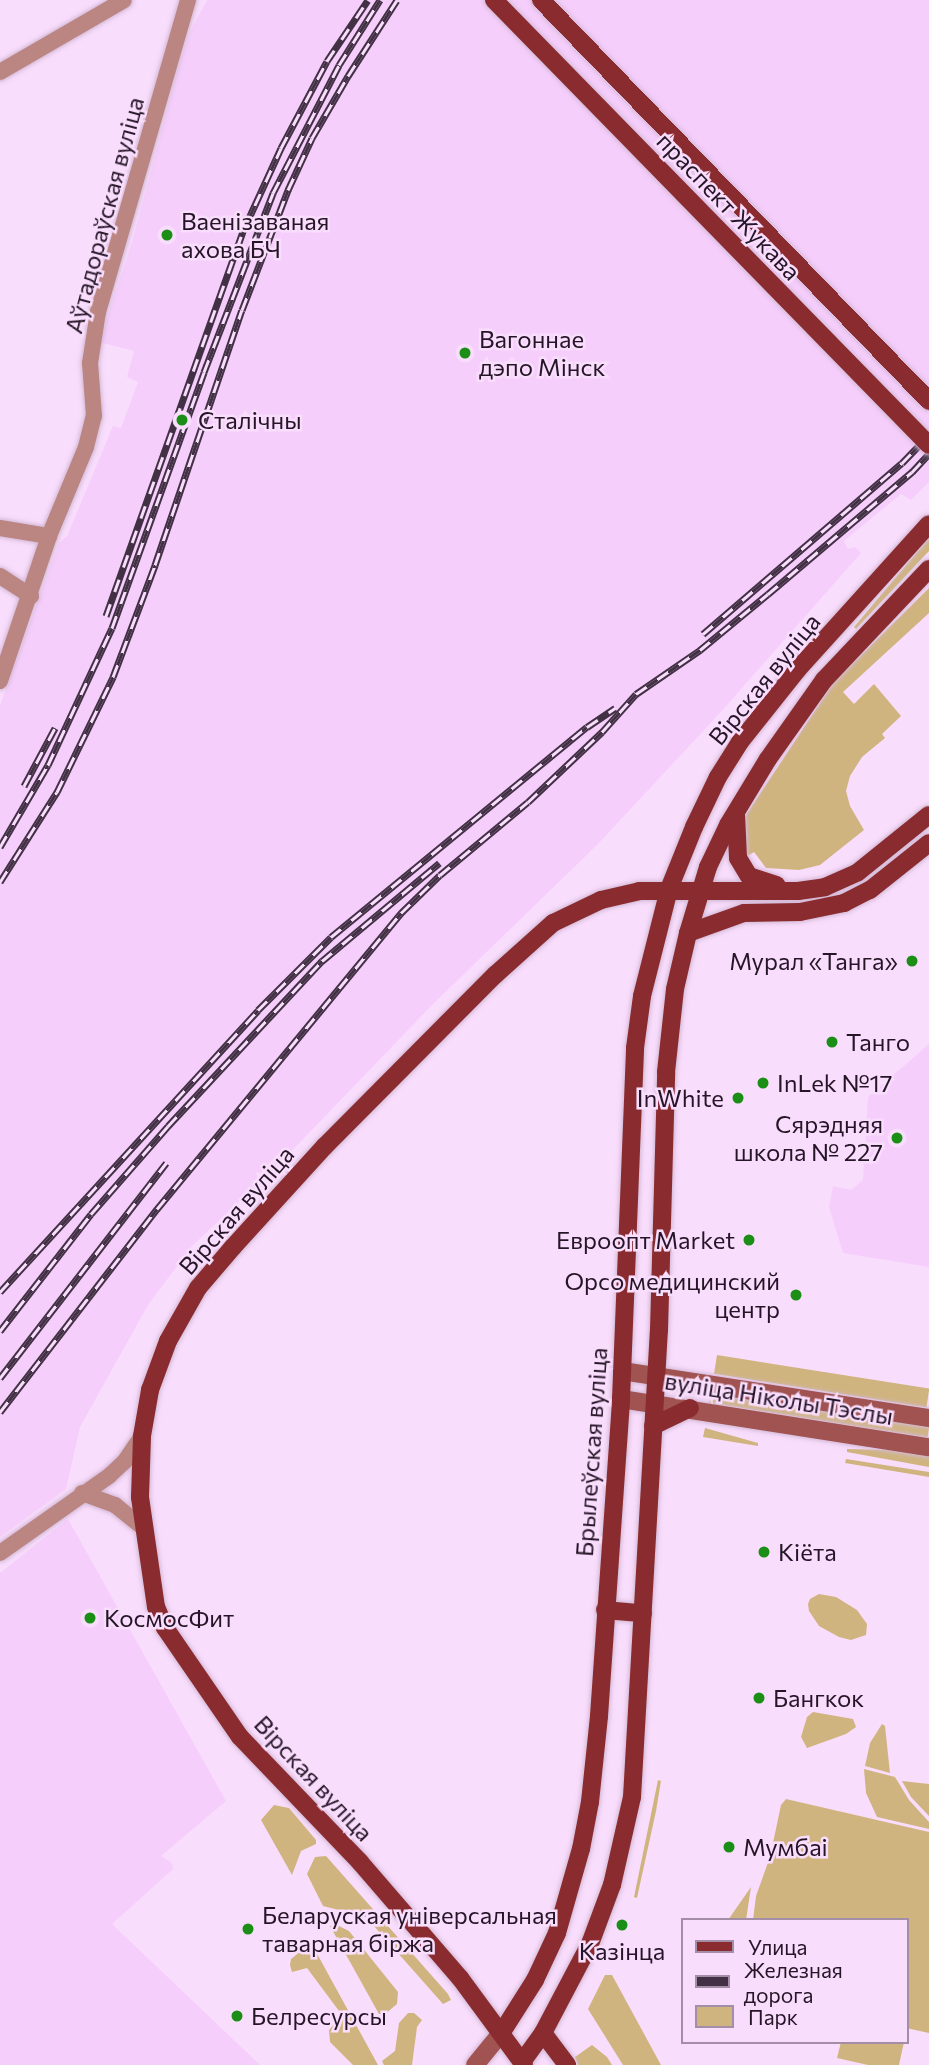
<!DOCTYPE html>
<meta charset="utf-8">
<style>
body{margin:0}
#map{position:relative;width:929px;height:2065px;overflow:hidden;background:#f9ddfc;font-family:Commissioner,sans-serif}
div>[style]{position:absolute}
.built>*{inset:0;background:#f6cefb}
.green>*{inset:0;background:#d0b47f;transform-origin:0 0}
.roads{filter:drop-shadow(0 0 2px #d3b9d6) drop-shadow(0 0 2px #d3b9d6)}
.street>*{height:16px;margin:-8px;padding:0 8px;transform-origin:8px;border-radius:8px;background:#bb8582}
.secondary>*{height:18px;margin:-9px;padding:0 9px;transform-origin:9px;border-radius:9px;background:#a05351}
.primary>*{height:18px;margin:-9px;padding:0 9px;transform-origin:9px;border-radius:9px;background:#8a2c2f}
.rail>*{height:7px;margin-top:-3.5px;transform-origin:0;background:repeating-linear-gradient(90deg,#f9ddfc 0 13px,#423144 0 26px);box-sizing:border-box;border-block:2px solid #423144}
.bridges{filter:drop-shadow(0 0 2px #d3b9d6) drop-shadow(0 0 2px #d3b9d6)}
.primary-bridge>*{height:18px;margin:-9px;padding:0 9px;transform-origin:9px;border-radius:9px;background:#8a2c2f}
.dots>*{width:19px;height:19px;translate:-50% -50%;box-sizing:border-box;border:4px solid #f9ddfc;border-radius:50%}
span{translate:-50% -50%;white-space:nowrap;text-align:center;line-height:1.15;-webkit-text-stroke:5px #f9ddfc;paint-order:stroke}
.street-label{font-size:24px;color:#251527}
.poi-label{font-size:24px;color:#251527}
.left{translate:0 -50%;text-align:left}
.right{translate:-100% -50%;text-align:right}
.legend{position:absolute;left:681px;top:1918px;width:228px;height:126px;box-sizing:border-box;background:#f9ddfc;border:2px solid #a48da7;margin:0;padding:9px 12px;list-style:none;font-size:21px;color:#251527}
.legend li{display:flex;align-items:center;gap:14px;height:35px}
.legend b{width:35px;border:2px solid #a48da7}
</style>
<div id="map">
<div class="built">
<div style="clip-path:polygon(207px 0,929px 0,929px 482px,911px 500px,901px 494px,844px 541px,848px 549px,855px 547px,861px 553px,719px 714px,597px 845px,432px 1005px,282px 1161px,192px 1246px,148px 1305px,80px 1427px,66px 1489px,0 1537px,0 705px,59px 543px,67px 536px,113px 426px,121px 428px,138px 382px,127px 377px,134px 351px,99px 342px,132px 243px,180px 61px,191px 30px)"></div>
<div style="clip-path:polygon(929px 1044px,929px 1267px,843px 1253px,829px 1207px,833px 1186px,851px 1190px,863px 1180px,868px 1097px)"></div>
<div style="clip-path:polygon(68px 1519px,226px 1801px,161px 1856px,172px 1863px,173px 1869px,112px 1924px,260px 2065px,0 2065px,0 1573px)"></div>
</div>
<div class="green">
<div style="clip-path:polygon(929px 538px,929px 551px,856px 629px,854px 627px)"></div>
<div style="clip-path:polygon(929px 588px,929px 613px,843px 692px,854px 704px,874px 684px,901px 716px,882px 734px,885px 738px,862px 757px,850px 776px,846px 791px,850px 806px,864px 830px,820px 865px,799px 870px,766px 868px,754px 852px,746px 857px,744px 818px,834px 682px)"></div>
<div style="left:717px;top:1355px;width:215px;height:19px;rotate:9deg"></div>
<div style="left:711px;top:1392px;width:221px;height:11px;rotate:9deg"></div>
<div style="clip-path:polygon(705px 1428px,758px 1443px,758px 1446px,703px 1437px)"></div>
<div style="clip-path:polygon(847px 1449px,892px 1450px,929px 1456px,929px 1467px,847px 1452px)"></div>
<div style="clip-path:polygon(846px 1459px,929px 1472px,929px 1477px,845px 1463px)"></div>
<div style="clip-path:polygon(819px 1594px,836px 1597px,857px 1610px,867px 1624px,866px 1635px,851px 1640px,839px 1637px,819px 1626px,809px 1611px,808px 1604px,810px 1599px)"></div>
<div style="clip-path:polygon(813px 1712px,853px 1719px,856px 1727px,846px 1734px,807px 1748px,801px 1737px,807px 1717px)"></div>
<div style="clip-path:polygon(882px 1724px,885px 1726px,890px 1773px,865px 1766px,870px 1743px)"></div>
<div style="clip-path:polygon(864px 1769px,895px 1777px,909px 1800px,929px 1822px,929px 1829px,877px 1817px,866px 1793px)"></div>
<div style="clip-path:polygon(658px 1780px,661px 1781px,656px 1811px,637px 1898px,634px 1897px)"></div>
<div style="clip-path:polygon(902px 1781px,929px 1784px,929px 1816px,911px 1797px)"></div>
<div style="clip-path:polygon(786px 1799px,929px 1832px,929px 2033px,906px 2028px,906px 1920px,753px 1920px,756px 1896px,770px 1857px,781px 1805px)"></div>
<div style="clip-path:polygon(274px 1805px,289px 1808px,316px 1840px,316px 1844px,301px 1851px,292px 1875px,261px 1820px)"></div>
<div style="clip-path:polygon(326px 1856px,448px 1994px,451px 2000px,443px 2004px,366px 1917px,323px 1906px,307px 1874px,315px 1857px)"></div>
<div style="clip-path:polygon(751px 1887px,746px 1920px,728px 1920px)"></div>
<div style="clip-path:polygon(337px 1925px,349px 1931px,398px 1992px,397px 2004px,385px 2014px,379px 2014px,330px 1926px)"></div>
<div style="clip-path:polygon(306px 1947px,315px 1950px,378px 2065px,353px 2065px,330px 2042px,329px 2030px,342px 2015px,307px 1968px,292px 1972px,290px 1965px,291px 1959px)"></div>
<div style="clip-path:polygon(605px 1975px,612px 1975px,661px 2065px,623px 2065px,588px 2009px)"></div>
<div style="clip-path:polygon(408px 2013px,414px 2013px,422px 2020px,417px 2027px,412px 2065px,384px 2065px,382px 2061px,395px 2051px,399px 2023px)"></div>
<div style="clip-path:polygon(841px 2042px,904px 2042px,899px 2065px,868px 2065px,837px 2058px)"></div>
<div style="clip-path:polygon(592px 2045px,607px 2057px,612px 2065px,578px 2065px,575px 2057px)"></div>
</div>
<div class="roads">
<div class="street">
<div style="left:0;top:72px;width:143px;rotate:-30.1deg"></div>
<div style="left:0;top:528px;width:50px;rotate:9.3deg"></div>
<div style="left:0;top:576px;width:37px;rotate:33deg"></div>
<div style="left:0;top:681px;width:153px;rotate:-71.3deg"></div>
<div style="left:49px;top:536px;width:96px;rotate:-67.4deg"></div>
<div style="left:86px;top:447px;width:32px;rotate:-76deg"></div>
<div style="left:94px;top:416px;width:53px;rotate:-94.3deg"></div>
<div style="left:90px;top:363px;width:52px;rotate:-81.1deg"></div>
<div style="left:98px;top:312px;width:325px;rotate:-73.9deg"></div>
<div style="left:82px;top:1493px;width:35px;rotate:20deg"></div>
<div style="left:115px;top:1505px;width:36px;rotate:39deg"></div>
<div style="left:0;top:1553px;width:133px;rotate:-35.2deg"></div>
<div style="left:109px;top:1476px;width:22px;rotate:-43deg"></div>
<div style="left:125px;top:1461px;width:30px;rotate:-56deg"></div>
</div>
<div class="secondary">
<div style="left:622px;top:1371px;width:311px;rotate:8.7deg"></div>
<div style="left:621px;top:1399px;width:312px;rotate:8.9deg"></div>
<div style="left:475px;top:2065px;width:43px;rotate:-50.7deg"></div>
</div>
<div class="primary">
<div style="left:541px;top:0;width:558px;rotate:45.94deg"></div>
<div style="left:736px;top:815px;width:43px;rotate:87.3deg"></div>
<div style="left:738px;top:858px;width:21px;rotate:59deg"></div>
<div style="left:749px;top:876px;width:29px;rotate:18deg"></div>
<div style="left:688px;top:933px;width:59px;rotate:-19.7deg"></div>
<div style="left:744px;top:913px;width:56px;rotate:-1deg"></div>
<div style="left:800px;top:912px;width:45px;rotate:-11.6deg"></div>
<div style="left:844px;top:903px;width:29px;rotate:-27deg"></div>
<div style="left:870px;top:890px;width:75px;rotate:-38.5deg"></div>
<div style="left:653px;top:1426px;width:41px;rotate:-25.9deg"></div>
<div style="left:605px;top:1610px;width:38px;rotate:5deg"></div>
<div style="left:502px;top:2032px;width:62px;rotate:-57.6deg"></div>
<div style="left:535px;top:1980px;width:52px;rotate:-64.9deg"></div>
<div style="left:557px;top:1933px;width:87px;rotate:-74.1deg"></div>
<div style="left:581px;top:1849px;width:48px;rotate:-79.2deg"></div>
<div style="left:590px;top:1802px;width:86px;rotate:-84deg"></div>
<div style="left:599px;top:1716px;width:318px;rotate:-86deg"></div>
<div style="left:621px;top:1399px;width:351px;rotate:-87.7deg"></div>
<div style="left:635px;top:1048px;width:52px;rotate:-82.3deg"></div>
<div style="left:642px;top:996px;width:110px;rotate:-75.8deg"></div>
<div style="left:669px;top:889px;width:67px;rotate:-68deg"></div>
<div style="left:694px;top:827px;width:55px;rotate:-64.4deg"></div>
<div style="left:718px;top:777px;width:41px;rotate:-57.8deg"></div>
<div style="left:740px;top:742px;width:93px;rotate:-51.5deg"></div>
<div style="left:798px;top:669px;width:195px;rotate:-47.9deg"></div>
<div style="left:543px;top:2033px;width:40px;rotate:53deg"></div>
<div style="left:522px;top:2062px;width:36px;rotate:-54deg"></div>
<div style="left:543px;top:2033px;width:101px;rotate:-62.2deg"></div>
<div style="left:590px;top:1944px;width:63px;rotate:-69.6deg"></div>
<div style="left:612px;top:1885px;width:90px;rotate:-77.2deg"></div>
<div style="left:632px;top:1797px;width:468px;rotate:-86.7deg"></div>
<div style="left:659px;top:1330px;width:258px;rotate:-88.4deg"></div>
<div style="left:666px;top:1072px;width:83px;rotate:-83.8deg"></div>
<div style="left:675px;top:989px;width:57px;rotate:-76.9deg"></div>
<div style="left:688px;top:933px;width:69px;rotate:-73.1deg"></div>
<div style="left:708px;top:867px;width:47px;rotate:-64.5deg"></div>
<div style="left:728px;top:825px;width:77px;rotate:-58.8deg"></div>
<div style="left:768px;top:759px;width:97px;rotate:-54.7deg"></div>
<div style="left:824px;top:680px;width:153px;rotate:-46.6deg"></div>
<div style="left:524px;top:2065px;width:108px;rotate:-126.3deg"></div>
<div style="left:460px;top:1978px;width:153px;rotate:-130.8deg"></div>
<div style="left:360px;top:1862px;width:173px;rotate:-133.8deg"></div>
<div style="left:240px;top:1737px;width:132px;rotate:-124.5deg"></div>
<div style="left:165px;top:1628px;width:23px;rotate:-113deg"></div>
<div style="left:156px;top:1607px;width:111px;rotate:-98.3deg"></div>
<div style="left:140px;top:1497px;width:61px;rotate:-88.1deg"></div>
<div style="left:142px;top:1436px;width:47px;rotate:-80.1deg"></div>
<div style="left:150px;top:1390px;width:52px;rotate:-69.8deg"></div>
<div style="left:168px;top:1341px;width:61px;rotate:-60.5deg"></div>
<div style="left:198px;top:1288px;width:54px;rotate:-49.5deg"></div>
<div style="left:233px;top:1247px;width:137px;rotate:-47.7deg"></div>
<div style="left:325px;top:1146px;width:241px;rotate:-45.2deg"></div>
<div style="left:495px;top:975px;width:78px;rotate:-41.9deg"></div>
<div style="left:553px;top:923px;width:53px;rotate:-25.6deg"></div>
<div style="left:601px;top:900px;width:39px;rotate:-13deg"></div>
<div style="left:639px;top:891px;width:159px"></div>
<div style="left:798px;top:891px;width:27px;rotate:-8deg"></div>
<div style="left:825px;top:887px;width:36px;rotate:-24deg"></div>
<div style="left:858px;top:872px;width:91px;rotate:-38.8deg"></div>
</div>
</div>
<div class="rail">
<div style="left:106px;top:616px;width:411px;rotate:-70.4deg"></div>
<div style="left:244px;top:229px;width:89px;rotate:-65.4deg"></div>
<div style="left:281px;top:148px;width:98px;rotate:-62.1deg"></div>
<div style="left:327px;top:61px;width:73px;rotate:-56.1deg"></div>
<div style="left:703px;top:634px;width:262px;rotate:-40.7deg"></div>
<div style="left:902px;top:463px;width:39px;rotate:-46deg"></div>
<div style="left:24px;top:786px;width:66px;rotate:-61.9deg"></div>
<div style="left:0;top:847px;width:95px;rotate:-59.7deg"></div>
<div style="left:48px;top:765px;width:151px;rotate:-65deg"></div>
<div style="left:112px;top:628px;width:272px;rotate:-70.2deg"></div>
<div style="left:204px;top:372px;width:192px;rotate:-68.9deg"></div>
<div style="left:273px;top:193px;width:144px;rotate:-62.7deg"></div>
<div style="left:339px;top:65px;width:77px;rotate:-57.8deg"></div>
<div style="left:0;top:882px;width:107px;rotate:-57.7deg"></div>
<div style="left:57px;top:792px;width:128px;rotate:-64deg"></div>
<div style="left:113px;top:677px;width:120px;rotate:-69.4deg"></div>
<div style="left:155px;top:565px;width:269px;rotate:-71.2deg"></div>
<div style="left:242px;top:310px;width:129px;rotate:-69deg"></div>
<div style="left:288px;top:190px;width:57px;rotate:-65.2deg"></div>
<div style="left:312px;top:138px;width:72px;rotate:-59.9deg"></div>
<div style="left:348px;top:76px;width:90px;rotate:-57.2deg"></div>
<div style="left:0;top:1292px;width:382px;rotate:-47.5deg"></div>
<div style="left:258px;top:1010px;width:103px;rotate:-45deg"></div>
<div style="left:331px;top:937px;width:331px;rotate:-39.4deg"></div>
<div style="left:587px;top:727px;width:34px;rotate:-34deg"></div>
<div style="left:0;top:1331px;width:148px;rotate:-52.1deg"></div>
<div style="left:91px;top:1214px;width:117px;rotate:-48.8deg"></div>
<div style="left:168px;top:1126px;width:226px;rotate:-47deg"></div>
<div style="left:322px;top:961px;width:153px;rotate:-39.9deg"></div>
<div style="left:0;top:1378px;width:272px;rotate:-52.3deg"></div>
<div style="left:0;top:1412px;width:257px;rotate:-52.3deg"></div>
<div style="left:157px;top:1209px;width:384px;rotate:-50.5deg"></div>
<div style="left:401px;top:913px;width:54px;rotate:-44.3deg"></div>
<div style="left:440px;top:875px;width:114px;rotate:-39.7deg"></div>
<div style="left:528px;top:802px;width:102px;rotate:-43.4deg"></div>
<div style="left:602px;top:732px;width:51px;rotate:-48.2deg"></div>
<div style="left:636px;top:694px;width:78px;rotate:-34.5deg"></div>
<div style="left:700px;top:650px;width:88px;rotate:-39.5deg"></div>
<div style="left:768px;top:594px;width:189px;rotate:-40.3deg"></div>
<div style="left:912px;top:472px;width:25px;rotate:-47deg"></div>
</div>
<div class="bridges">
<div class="primary-bridge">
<div style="left:494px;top:0;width:622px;rotate:45.65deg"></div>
</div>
</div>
<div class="dots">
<div style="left:167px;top:235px;background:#1b8e15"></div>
<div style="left:465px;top:353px;background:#1b8e15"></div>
<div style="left:182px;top:420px;background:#1b8e15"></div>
<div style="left:912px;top:961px;background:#1b8e15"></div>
<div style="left:832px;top:1042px;background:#1b8e15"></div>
<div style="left:763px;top:1083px;background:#1b8e15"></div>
<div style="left:738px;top:1098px;background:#1b8e15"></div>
<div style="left:897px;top:1138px;background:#1b8e15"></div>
<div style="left:749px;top:1240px;background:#1b8e15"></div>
<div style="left:796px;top:1295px;background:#1b8e15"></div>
<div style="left:764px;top:1552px;background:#1b8e15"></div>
<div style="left:90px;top:1618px;background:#1b8e15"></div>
<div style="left:759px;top:1698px;background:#1b8e15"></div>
<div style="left:729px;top:1847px;background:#1b8e15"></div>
<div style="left:622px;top:1925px;background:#1b8e15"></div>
<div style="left:248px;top:1929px;background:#1b8e15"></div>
<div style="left:237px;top:2016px;background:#1b8e15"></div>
</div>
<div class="street-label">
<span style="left:729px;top:206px;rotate:46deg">праспект Жукава</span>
<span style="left:104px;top:215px;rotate:-75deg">Аўтадораўская вуліца</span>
<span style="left:764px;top:679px;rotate:-51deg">Вірская вуліца</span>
<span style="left:236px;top:1210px;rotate:-49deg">Вірская вуліца</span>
<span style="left:779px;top:1398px;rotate:9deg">вуліца Ніколы Тэслы</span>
<span style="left:591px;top:1452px;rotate:-86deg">Брылеўская вуліца</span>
<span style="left:314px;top:1778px;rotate:47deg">Вірская вуліца</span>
</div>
<div class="poi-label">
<span class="left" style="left:181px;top:235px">Ваенізаваная<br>ахова БЧ</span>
<span class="left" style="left:479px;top:353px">Вагоннае<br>дэпо Мінск</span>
<span class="left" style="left:198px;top:420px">Сталічны</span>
<span class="right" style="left:898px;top:961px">Мурал «Танга»</span>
<span class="left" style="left:846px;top:1042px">Танго</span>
<span class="left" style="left:777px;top:1083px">InLek №17</span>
<span class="right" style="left:724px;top:1098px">InWhite</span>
<span class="right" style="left:883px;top:1138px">Сярэдняя<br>школа № 227</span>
<span class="right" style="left:735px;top:1240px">Евроопт Market</span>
<span class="right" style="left:780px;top:1295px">Орсо медицинский<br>центр</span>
<span class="left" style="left:778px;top:1552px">Кіёта</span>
<span class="left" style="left:104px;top:1618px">КосмосФит</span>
<span class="left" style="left:773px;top:1698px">Бангкок</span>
<span class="left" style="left:743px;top:1847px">Мумбаі</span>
<span class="left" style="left:262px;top:1929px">Беларуская універсальная<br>таварная біржа</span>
<span style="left:622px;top:1951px">Казінца</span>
<span class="left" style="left:251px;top:2016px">Белресурсы</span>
</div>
<ul class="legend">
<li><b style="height:9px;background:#8a2c2f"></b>Улица</li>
<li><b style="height:9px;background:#423144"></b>Железная дорога</li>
<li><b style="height:19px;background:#d0b47f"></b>Парк</li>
</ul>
</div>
